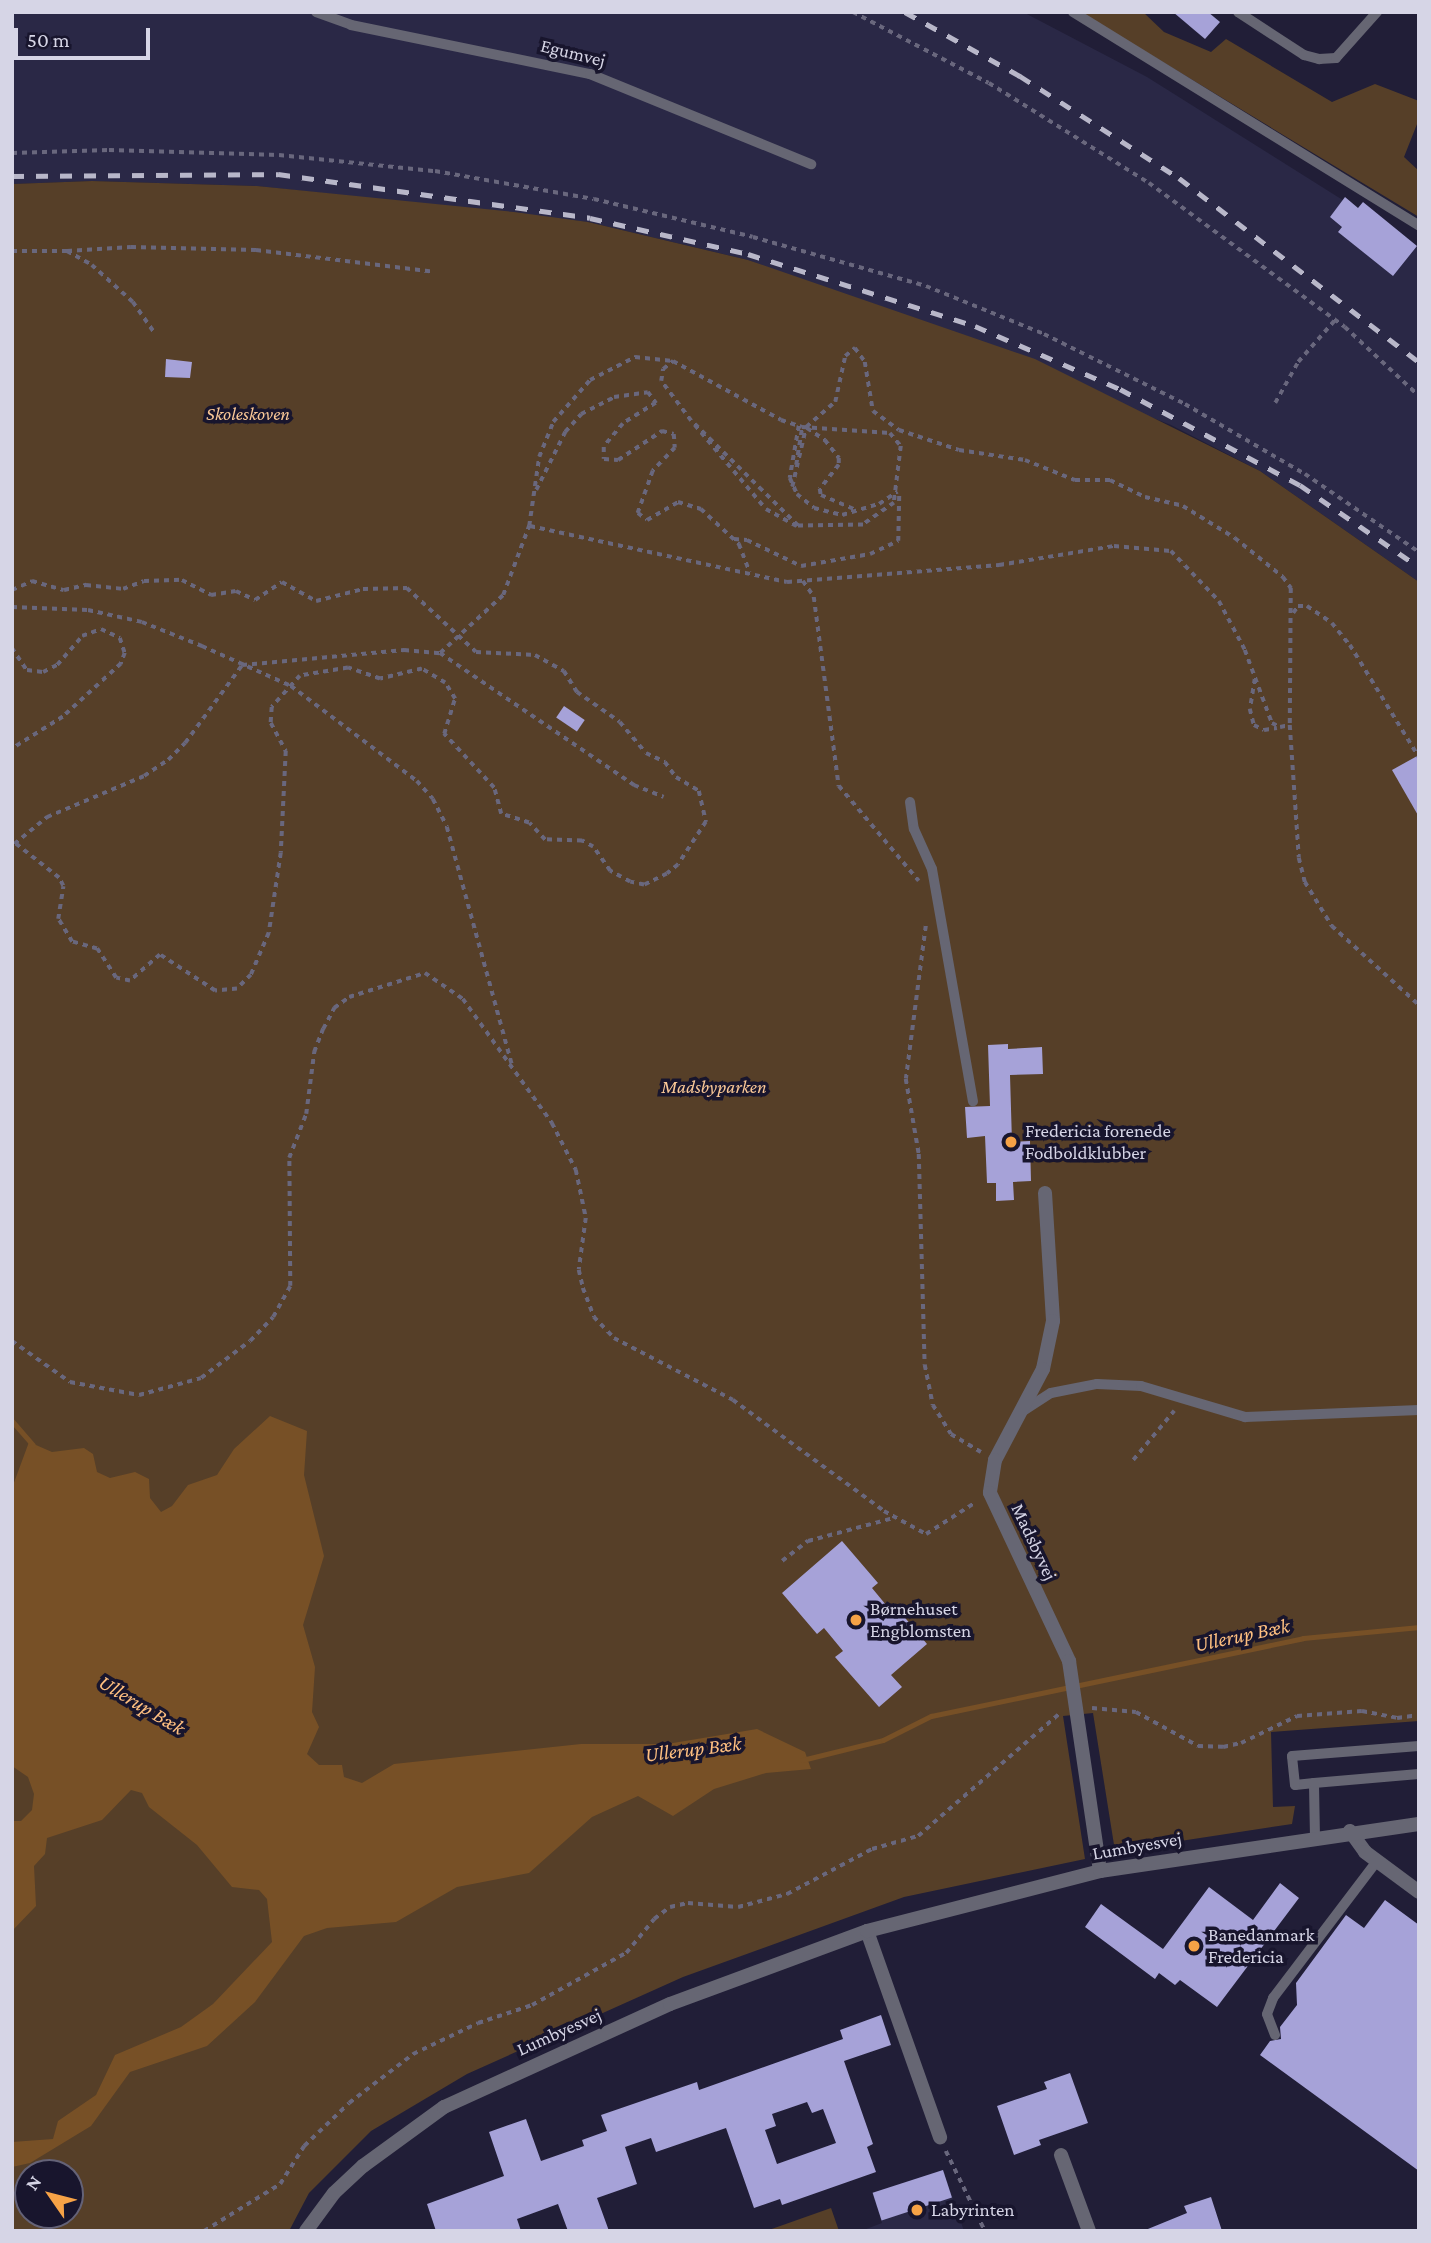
<!DOCTYPE html>
<meta charset="utf-8">
<style>
body{margin:0}
#map{position:relative;width:1431px;height:2243px;overflow:hidden;background:#211e37;font-family:"Crimson Pro",serif}
div>[style]{position:absolute}
.built>*{inset:0;background:#2a2846}
.green>*{inset:0;background:#563f28}
.water>*{inset:0;background:#775026}
.stream>*{height:5px;margin:-2.5px;padding:0 2.5px;transform-origin:2.5px;border-radius:2.5px;background:#775026}
.building>*{inset:0;background:#a6a2d8;transform-origin:0 0}
.path>*{height:3.5px;margin-top:-1.75px;transform-origin:0;background:repeating-linear-gradient(90deg,#69677d 0 5px,transparent 0 10px)}
.lane>*{height:10px;margin:-5px;padding:0 5px;transform-origin:5px;border-radius:5px;background:#666673}
.street>*{height:14px;margin:-7px;padding:0 7px;transform-origin:7px;border-radius:7px;background:#666673}
.rail>*{height:5px;margin-top:-2.5px;transform-origin:0;background:repeating-linear-gradient(90deg,#b8b7c9 0 12px,transparent 0 24px)}
.dots>*{width:19px;height:19px;translate:-50% -50%;box-sizing:border-box;border:4px solid #18152d;border-radius:50%}
span{translate:-50% -50%;white-space:nowrap;text-align:center;line-height:1.15;-webkit-text-stroke:7px #18152d;paint-order:stroke}
.street-label{font-size:19px;color:#d6d5e6}
.park-label{font-size:19px;color:#fac897;font-style:italic}
.poi-label{font-size:19px;color:#d6d5e6}
.left{translate:0 -50%;text-align:left}
.water-label{font-size:21px;color:#febf80;font-style:italic}
.frame{position:absolute;inset:0;border:14px solid #d6d5e6;pointer-events:none}
.north{position:absolute;left:14px;top:2159px;width:70px;height:70px;box-sizing:border-box;background:#18152d;border:2px solid #646277;border-radius:50%;rotate:305deg;font-size:19px;font-weight:700;line-height:28px;text-align:center;color:#d6d5e6}
.north::after{content:'';display:block;margin:auto;width:24px;height:32px;background:#f6a246;clip-path:polygon(50% 0,100% 100%,50% 72%,0 100%)}
.scale{position:absolute;left:14px;top:28px;width:136px;height:32px;box-sizing:border-box;border:4px solid #d6d5e6;border-top:0;padding-left:9px;font-size:21px;line-height:24px;white-space:nowrap;color:#d6d5e6;-webkit-text-stroke:5px #18152d;paint-order:stroke}
</style>
<div id="map">
<div class="built">
<div style="clip-path:polygon(12px 12px,1023px 12px,1147px 77px,1419px 248px,1419px 582px,1260px 471px,1171px 425px,748px 260px,588px 222px,257px 186px,92px 181px,12px 184px)"></div>
<div style="clip-path:polygon(943px 2170px,964px 2231px,861px 2231px,882px 2223px,873px 2195px)"></div>
</div>
<div class="green">
<div style="clip-path:polygon(1080px 12px,1143px 12px,1164px 32px,1211px 52px,1226px 39px,1332px 102px,1375px 84px,1419px 101px,1419px 119px,1404px 157px,1419px 171px,1419px 217px)"></div>
<div style="clip-path:polygon(evenodd,92px 181px,257px 186px,514px 212px,588px 222px,748px 260px,1035px 359px,1260px 471px,1419px 582px,1419px 1721px,1271px 1732px,1273px 1807px,1295px 1806px,1292px 1824px,1115px 1851px,1093px 1713px,1063px 1716px,1085px 1859px,904px 1897px,683px 1977px,467px 2074px,371px 2131px,309px 2193px,289px 2231px,12px 2231px,12px 184px,92px 181px,28px 2173px,70px 2173px,70px 2215px,28px 2215px,28px 2173px)"></div>
<div style="clip-path:polygon(831px 2208px,839px 2231px,766px 2231px)"></div>
</div>
<div class="water">
<div style="clip-path:polygon(270px 1416px,307px 1431px,304px 1475px,324px 1556px,303px 1625px,315px 1667px,312px 1712px,319px 1727px,307px 1754px,319px 1765px,342px 1765px,344px 1777px,362px 1783px,394px 1764px,581px 1744px,667px 1744px,757px 1729px,805px 1752px,811px 1769px,766px 1773px,714px 1789px,673px 1816px,638px 1796px,592px 1817px,529px 1873px,457px 1887px,396px 1922px,327px 1928px,304px 1936px,255px 2002px,207px 2046px,130px 2072px,91px 2126px,30px 2163px,12px 2167px,12px 2142px,53px 2139px,58px 2121px,96px 2095px,115px 2055px,181px 2027px,213px 2004px,272px 1942px,267px 1899px,259px 1890px,232px 1887px,197px 1845px,149px 1807px,142px 1793px,131px 1790px,102px 1820px,47px 1838px,45px 1854px,34px 1866px,36px 1906px,12px 1931px,12px 1821px,21px 1821px,32px 1810px,34px 1794px,28px 1777px,12px 1766px,12px 1488px,29px 1442px,52px 1452px,84px 1448px,93px 1454px,97px 1472px,110px 1478px,135px 1472px,149px 1479px,150px 1498px,161px 1512px,172px 1506px,188px 1485px,217px 1475px,234px 1449px)"></div>
</div>
<div class="stream">
<div style="left:12px;top:1421px;width:32px;rotate:49deg"></div>
<div style="left:802px;top:1760px;width:83px;rotate:-13.9deg"></div>
<div style="left:883px;top:1740px;width:54px;rotate:-26.6deg"></div>
<div style="left:931px;top:1716px;width:380px;rotate:-11.8deg"></div>
<div style="left:1303px;top:1638px;width:117px;rotate:-5.4deg"></div>
</div>
<div class="building">
<div style="clip-path:polygon(1173px 12px,1208px 12px,1220px 22px,1205px 39px)"></div>
<div style="clip-path:polygon(1345px 197px,1358px 208px,1363px 202px,1417px 246px,1393px 276px,1338px 232px,1342px 227px,1330px 217px)"></div>
<div style="clip-path:polygon(166px 359px,192px 362px,190px 378px,165px 377px)"></div>
<div style="left:564px;top:706px;width:25px;height:14px;rotate:34deg"></div>
<div style="clip-path:polygon(1419px 755px,1419px 817px,1392px 770px)"></div>
<div style="clip-path:polygon(1008px 1044px,1008px 1049px,1042px 1047px,1043px 1074px,1010px 1075px,1012px 1142px,1030px 1141px,1031px 1181px,1013px 1182px,1014px 1200px,996px 1201px,996px 1183px,987px 1183px,985px 1136px,967px 1138px,965px 1107px,990px 1106px,988px 1045px)"></div>
<div style="clip-path:polygon(842px 1541px,878px 1583px,872px 1588px,891px 1611px,896px 1607px,927px 1644px,891px 1675px,902px 1687px,879px 1707px,835px 1657px,843px 1651px,824px 1628px,817px 1634px,782px 1593px)"></div>
<div style="clip-path:polygon(1280px 1883px,1299px 1898px,1217px 2007px,1180px 1980px,1175px 1985px,1159px 1973px,1155px 1979px,1085px 1927px,1101px 1904px,1163px 1949px,1209px 1887px,1253px 1920px)"></div>
<div style="clip-path:polygon(1385px 1900px,1419px 1925px,1419px 2171px,1260px 2055px,1270px 2041px,1281px 2039px,1280px 2027px,1297px 2005px,1296px 1983px,1346px 1915px,1364px 1928px)"></div>
<div style="clip-path:polygon(evenodd,881px 2015px,891px 2045px,844px 2061px,873px 2144px,867px 2147px,876px 2172px,782px 2205px,780px 2199px,754px 2208px,726px 2128px,656px 2152px,651px 2138px,625px 2147px,637px 2184px,597px 2198px,609px 2231px,568px 2231px,558px 2204px,517px 2219px,521px 2231px,436px 2231px,427px 2204px,504px 2176px,489px 2132px,526px 2119px,541px 2161px,584px 2146px,582px 2140px,607px 2131px,601px 2115px,697px 2082px,699px 2090px,843px 2039px,840px 2030px,881px 2015px,807px 2102px,812px 2113px,823px 2109px,836px 2143px,777px 2164px,765px 2130px,776px 2126px,772px 2114px,807px 2102px)"></div>
<div style="clip-path:polygon(1070px 2073px,1088px 2123px,1039px 2140px,1041px 2145px,1014px 2155px,997px 2106px,1047px 2089px,1044px 2082px)"></div>
<div style="left:943px;top:2170px;width:29px;height:74px;rotate:72deg"></div>
<div style="clip-path:polygon(1211px 2197px,1222px 2231px,1143px 2231px,1187px 2213px,1184px 2206px)"></div>
</div>
<div class="path">
<div style="left:853px;top:12px;width:153px;rotate:27.6deg"></div>
<div style="left:989px;top:83px;width:189px;rotate:32deg"></div>
<div style="left:1149px;top:183px;width:243px;rotate:36.3deg"></div>
<div style="left:1345px;top:327px;width:101px;rotate:43deg"></div>
<div style="left:12px;top:153px;width:97px;rotate:-1.8deg"></div>
<div style="left:109px;top:150px;width:170px;rotate:1.7deg"></div>
<div style="left:279px;top:155px;width:157px;rotate:5.9deg"></div>
<div style="left:435px;top:171px;width:161px;rotate:10deg"></div>
<div style="left:594px;top:199px;width:163px;rotate:13.4deg"></div>
<div style="left:753px;top:237px;width:180px;rotate:15.8deg"></div>
<div style="left:926px;top:286px;width:127px;rotate:22.1deg"></div>
<div style="left:1044px;top:334px;width:157px;rotate:26.4deg"></div>
<div style="left:1185px;top:404px;width:139px;rotate:30.3deg"></div>
<div style="left:1305px;top:474px;width:138px;rotate:34.4deg"></div>
<div style="left:12px;top:251px;width:55px"></div>
<div style="left:67px;top:251px;width:29px;rotate:29deg"></div>
<div style="left:92px;top:265px;width:55px;rotate:42.1deg"></div>
<div style="left:133px;top:302px;width:38px;rotate:55deg"></div>
<div style="left:67px;top:251px;width:64px;rotate:-3.6deg"></div>
<div style="left:131px;top:247px;width:125px;rotate:1.4deg"></div>
<div style="left:256px;top:250px;width:179px;rotate:7deg"></div>
<div style="left:1275px;top:403px;width:47px;rotate:-60.7deg"></div>
<div style="left:1298px;top:362px;width:56px;rotate:-48.6deg"></div>
<div style="left:695px;top:425px;width:110px;rotate:49.8deg"></div>
<div style="left:766px;top:509px;width:35px;rotate:29deg"></div>
<div style="left:799px;top:426px;width:53px;rotate:99.8deg"></div>
<div style="left:790px;top:478px;width:17px;rotate:66deg"></div>
<div style="left:797px;top:494px;width:22px;rotate:39deg"></div>
<div style="left:814px;top:508px;width:29px;rotate:14deg"></div>
<div style="left:842px;top:515px;width:39px;rotate:-17deg"></div>
<div style="left:879px;top:504px;width:22px;rotate:-34deg"></div>
<div style="left:806px;top:427px;width:38px;rotate:-41deg"></div>
<div style="left:835px;top:402px;width:47px;rotate:-77.7deg"></div>
<div style="left:845px;top:356px;width:13px;rotate:-39deg"></div>
<div style="left:855px;top:348px;width:17px;rotate:54deg"></div>
<div style="left:865px;top:362px;width:50px;rotate:80.7deg"></div>
<div style="left:873px;top:411px;width:32px;rotate:36deg"></div>
<div style="left:899px;top:430px;width:63px;rotate:18.4deg"></div>
<div style="left:959px;top:450px;width:67px;rotate:8.6deg"></div>
<div style="left:1025px;top:460px;width:54px;rotate:21.8deg"></div>
<div style="left:1075px;top:480px;width:35px"></div>
<div style="left:1110px;top:480px;width:39px;rotate:26deg"></div>
<div style="left:1145px;top:497px;width:39px;rotate:13deg"></div>
<div style="left:1183px;top:506px;width:61px;rotate:31.6deg"></div>
<div style="left:1235px;top:538px;width:62px;rotate:39.1deg"></div>
<div style="left:1283px;top:577px;width:14px;rotate:54deg"></div>
<div style="left:1291px;top:588px;width:137px;rotate:90.4deg"></div>
<div style="left:1290px;top:725px;width:133px;rotate:86.1deg"></div>
<div style="left:1299px;top:858px;width:25px;rotate:76deg"></div>
<div style="left:1305px;top:882px;width:52px;rotate:58.5deg"></div>
<div style="left:1332px;top:926px;width:118px;rotate:42.2deg"></div>
<div style="left:807px;top:428px;width:22px;rotate:34deg"></div>
<div style="left:825px;top:440px;width:23px;rotate:52deg"></div>
<div style="left:839px;top:458px;width:7px;rotate:90deg"></div>
<div style="left:839px;top:465px;width:31px;rotate:128deg"></div>
<div style="left:820px;top:489px;width:6px;rotate:81deg"></div>
<div style="left:821px;top:495px;width:39px;rotate:23deg"></div>
<div style="left:796px;top:465px;width:37px;rotate:-81deg"></div>
<div style="left:792px;top:487px;width:62px;rotate:-76.9deg"></div>
<div style="left:536px;top:490px;width:65px;rotate:-63.4deg"></div>
<div style="left:565px;top:432px;width:24px;rotate:-48deg"></div>
<div style="left:581px;top:414px;width:37px;rotate:-27deg"></div>
<div style="left:614px;top:397px;width:34px;rotate:-8deg"></div>
<div style="left:648px;top:392px;width:14px;rotate:54deg"></div>
<div style="left:656px;top:403px;width:39px;rotate:148deg"></div>
<div style="left:623px;top:424px;width:30px;rotate:130deg"></div>
<div style="left:604px;top:447px;width:12px;rotate:90deg"></div>
<div style="left:604px;top:459px;width:14px;rotate:4deg"></div>
<div style="left:618px;top:460px;width:53px;rotate:-33.4deg"></div>
<div style="left:662px;top:431px;width:12px;rotate:14deg"></div>
<div style="left:674px;top:434px;width:14px;rotate:86deg"></div>
<div style="left:675px;top:448px;width:32px;rotate:134deg"></div>
<div style="left:653px;top:471px;width:45px;rotate:109.7deg"></div>
<div style="left:638px;top:513px;width:11px;rotate:38deg"></div>
<div style="left:647px;top:520px;width:36px;rotate:-30deg"></div>
<div style="left:678px;top:502px;width:24px;rotate:17deg"></div>
<div style="left:701px;top:509px;width:52px;rotate:42.6deg"></div>
<div style="left:739px;top:544px;width:30px;rotate:69deg"></div>
<div style="left:530px;top:526px;width:263px;rotate:12.3deg"></div>
<div style="left:787px;top:582px;width:213px;rotate:-4.6deg"></div>
<div style="left:999px;top:565px;width:117px;rotate:-9.4deg"></div>
<div style="left:1114px;top:546px;width:57px;rotate:5deg"></div>
<div style="left:1171px;top:551px;width:69px;rotate:46.2deg"></div>
<div style="left:1219px;top:601px;width:55px;rotate:62deg"></div>
<div style="left:1245px;top:650px;width:78px;rotate:69.7deg"></div>
<div style="left:1272px;top:723px;width:9px;rotate:27deg"></div>
<div style="left:1280px;top:727px;width:10px;rotate:-11deg"></div>
<div style="left:734px;top:539px;width:13px;rotate:4deg"></div>
<div style="left:747px;top:540px;width:60px;rotate:25.7deg"></div>
<div style="left:801px;top:566px;width:70px;rotate:-9.9deg"></div>
<div style="left:870px;top:554px;width:31px;rotate:-25deg"></div>
<div style="left:898px;top:541px;width:47px;rotate:-88.8deg"></div>
<div style="left:803px;top:581px;width:19px;rotate:55deg"></div>
<div style="left:814px;top:597px;width:191px;rotate:82.5deg"></div>
<div style="left:839px;top:786px;width:124px;rotate:49.9deg"></div>
<div style="left:12px;top:590px;width:22px;rotate:-24deg"></div>
<div style="left:32px;top:581px;width:33px;rotate:16deg"></div>
<div style="left:64px;top:590px;width:23px;rotate:-13deg"></div>
<div style="left:86px;top:585px;width:37px;rotate:6deg"></div>
<div style="left:123px;top:589px;width:22px;rotate:-21deg"></div>
<div style="left:144px;top:581px;width:38px;rotate:-2deg"></div>
<div style="left:182px;top:580px;width:33px;rotate:27deg"></div>
<div style="left:211px;top:595px;width:25px;rotate:-9deg"></div>
<div style="left:236px;top:591px;width:21px;rotate:25deg"></div>
<div style="left:255px;top:600px;width:32px;rotate:-34deg"></div>
<div style="left:282px;top:582px;width:39px;rotate:29deg"></div>
<div style="left:316px;top:601px;width:49px;rotate:-14.3deg"></div>
<div style="left:363px;top:589px;width:44px;rotate:-1.3deg"></div>
<div style="left:407px;top:588px;width:94px;rotate:42.8deg"></div>
<div style="left:476px;top:652px;width:59px;rotate:2.9deg"></div>
<div style="left:535px;top:655px;width:33px;rotate:29deg"></div>
<div style="left:564px;top:671px;width:25px;rotate:58deg"></div>
<div style="left:577px;top:692px;width:52px;rotate:34.9deg"></div>
<div style="left:620px;top:722px;width:40px;rotate:50deg"></div>
<div style="left:646px;top:753px;width:21px;rotate:25deg"></div>
<div style="left:665px;top:762px;width:19px;rotate:54deg"></div>
<div style="left:676px;top:777px;width:27px;rotate:31deg"></div>
<div style="left:699px;top:791px;width:32px;rotate:77deg"></div>
<div style="left:706px;top:822px;width:51px;rotate:123.1deg"></div>
<div style="left:678px;top:865px;width:14px;rotate:141deg"></div>
<div style="left:667px;top:874px;width:25px;rotate:154deg"></div>
<div style="left:644px;top:885px;width:14px;rotate:-168deg"></div>
<div style="left:630px;top:882px;width:23px;rotate:-151deg"></div>
<div style="left:610px;top:871px;width:29px;rotate:-125deg"></div>
<div style="left:593px;top:847px;width:13px;rotate:-151deg"></div>
<div style="left:582px;top:841px;width:37px;rotate:-178deg"></div>
<div style="left:545px;top:840px;width:23px;rotate:-133deg"></div>
<div style="left:529px;top:823px;width:29px;rotate:-162deg"></div>
<div style="left:501px;top:814px;width:27px;rotate:-105deg"></div>
<div style="left:494px;top:788px;width:74px;rotate:-132.8deg"></div>
<div style="left:444px;top:734px;width:37px;rotate:-73deg"></div>
<div style="left:455px;top:699px;width:19px;rotate:-122deg"></div>
<div style="left:445px;top:683px;width:27px;rotate:-149deg"></div>
<div style="left:422px;top:669px;width:43px;rotate:166.6deg"></div>
<div style="left:380px;top:679px;width:34px;rotate:-161deg"></div>
<div style="left:348px;top:668px;width:49px;rotate:170.5deg"></div>
<div style="left:300px;top:676px;width:42px;rotate:132.1deg"></div>
<div style="left:272px;top:707px;width:16px;rotate:94deg"></div>
<div style="left:271px;top:723px;width:32px;rotate:62deg"></div>
<div style="left:286px;top:751px;width:102px;rotate:92.8deg"></div>
<div style="left:281px;top:853px;width:81px;rotate:98.5deg"></div>
<div style="left:269px;top:933px;width:46px;rotate:113.2deg"></div>
<div style="left:251px;top:975px;width:20px;rotate:135deg"></div>
<div style="left:237px;top:989px;width:22px;rotate:175deg"></div>
<div style="left:215px;top:991px;width:66px;rotate:-146.8deg"></div>
<div style="left:160px;top:955px;width:40px;rotate:139deg"></div>
<div style="left:130px;top:981px;width:14px;rotate:-168deg"></div>
<div style="left:116px;top:978px;width:35px;rotate:-123deg"></div>
<div style="left:97px;top:949px;width:26px;rotate:-164deg"></div>
<div style="left:72px;top:942px;width:27px;rotate:-121deg"></div>
<div style="left:58px;top:919px;width:33px;rotate:-81deg"></div>
<div style="left:63px;top:886px;width:9px;rotate:-117deg"></div>
<div style="left:59px;top:878px;width:60px;rotate:-141.8deg"></div>
<div style="left:12px;top:607px;width:76px;rotate:2.3deg"></div>
<div style="left:88px;top:610px;width:55px;rotate:12.5deg"></div>
<div style="left:142px;top:622px;width:65px;rotate:21.8deg"></div>
<div style="left:202px;top:646px;width:98px;rotate:24.2deg"></div>
<div style="left:291px;top:686px;width:158px;rotate:37deg"></div>
<div style="left:417px;top:781px;width:24px;rotate:48deg"></div>
<div style="left:433px;top:799px;width:31px;rotate:63deg"></div>
<div style="left:447px;top:827px;width:247px;rotate:74.7deg"></div>
<div style="left:1293px;top:613px;width:9px;rotate:-54deg"></div>
<div style="left:1298px;top:606px;width:9px"></div>
<div style="left:1307px;top:606px;width:30px;rotate:34deg"></div>
<div style="left:1332px;top:623px;width:28px;rotate:51deg"></div>
<div style="left:1350px;top:645px;width:132px;rotate:58.4deg"></div>
<div style="left:12px;top:648px;width:27px;rotate:56deg"></div>
<div style="left:27px;top:670px;width:16px;rotate:7deg"></div>
<div style="left:43px;top:672px;width:16px;rotate:-27deg"></div>
<div style="left:57px;top:665px;width:38px;rotate:-49deg"></div>
<div style="left:82px;top:636px;width:20px;rotate:-20deg"></div>
<div style="left:101px;top:629px;width:21px;rotate:25deg"></div>
<div style="left:120px;top:638px;width:16px;rotate:72deg"></div>
<div style="left:125px;top:653px;width:12px;rotate:110deg"></div>
<div style="left:121px;top:664px;width:79px;rotate:137.6deg"></div>
<div style="left:63px;top:717px;width:60px;rotate:147.9deg"></div>
<div style="left:440px;top:653px;width:86px;rotate:-42.6deg"></div>
<div style="left:503px;top:595px;width:74px;rotate:-69.4deg"></div>
<div style="left:529px;top:526px;width:70px;rotate:-81.8deg"></div>
<div style="left:539px;top:457px;width:38px;rotate:-68deg"></div>
<div style="left:553px;top:422px;width:56px;rotate:-48.6deg"></div>
<div style="left:590px;top:380px;width:51px;rotate:-27.1deg"></div>
<div style="left:635px;top:357px;width:38px;rotate:6deg"></div>
<div style="left:673px;top:361px;width:123px;rotate:28.6deg"></div>
<div style="left:781px;top:420px;width:22px;rotate:18deg"></div>
<div style="left:802px;top:427px;width:88px;rotate:3.9deg"></div>
<div style="left:890px;top:433px;width:17px;rotate:50deg"></div>
<div style="left:901px;top:446px;width:57px;rotate:97deg"></div>
<div style="left:894px;top:503px;width:38px;rotate:145deg"></div>
<div style="left:863px;top:525px;width:65px;rotate:179.1deg"></div>
<div style="left:798px;top:526px;width:150px;rotate:-135.5deg"></div>
<div style="left:691px;top:421px;width:50px;rotate:-126.9deg"></div>
<div style="left:661px;top:381px;width:12px;rotate:-81deg"></div>
<div style="left:663px;top:369px;width:13px;rotate:-39deg"></div>
<div style="left:1255px;top:679px;width:30px;rotate:99deg"></div>
<div style="left:1250px;top:709px;width:16px;rotate:76deg"></div>
<div style="left:1254px;top:725px;width:11px;rotate:27deg"></div>
<div style="left:1264px;top:730px;width:13px;rotate:-9deg"></div>
<div style="left:14px;top:844px;width:43px;rotate:-39.3deg"></div>
<div style="left:47px;top:817px;width:105px;rotate:-22.9deg"></div>
<div style="left:144px;top:776px;width:29px;rotate:-34deg"></div>
<div style="left:168px;top:760px;width:24px;rotate:-45deg"></div>
<div style="left:185px;top:743px;width:97px;rotate:-53.8deg"></div>
<div style="left:242px;top:665px;width:163px;rotate:-5.3deg"></div>
<div style="left:404px;top:650px;width:36px;rotate:5deg"></div>
<div style="left:440px;top:653px;width:235px;rotate:34.2deg"></div>
<div style="left:634px;top:785px;width:32px;rotate:22deg"></div>
<div style="left:926px;top:926px;width:154px;rotate:97.4deg"></div>
<div style="left:906px;top:1079px;width:76px;rotate:80.2deg"></div>
<div style="left:919px;top:1154px;width:211px;rotate:88.4deg"></div>
<div style="left:925px;top:1365px;width:41px;rotate:78.7deg"></div>
<div style="left:933px;top:1405px;width:34px;rotate:58deg"></div>
<div style="left:951px;top:1434px;width:35px;rotate:31deg"></div>
<div style="left:12px;top:1341px;width:71px;rotate:35.3deg"></div>
<div style="left:70px;top:1382px;width:70px;rotate:10.7deg"></div>
<div style="left:139px;top:1395px;width:64px;rotate:-15.3deg"></div>
<div style="left:201px;top:1378px;width:61px;rotate:-37.1deg"></div>
<div style="left:250px;top:1341px;width:33px;rotate:-46deg"></div>
<div style="left:273px;top:1317px;width:35px;rotate:-61deg"></div>
<div style="left:290px;top:1286px;width:128px;rotate:-90.4deg"></div>
<div style="left:289px;top:1158px;width:47px;rotate:-68.9deg"></div>
<div style="left:306px;top:1114px;width:63px;rotate:-82.6deg"></div>
<div style="left:314px;top:1052px;width:25px;rotate:-69deg"></div>
<div style="left:323px;top:1029px;width:24px;rotate:-62deg"></div>
<div style="left:334px;top:1008px;width:19px;rotate:-36deg"></div>
<div style="left:349px;top:997px;width:80px;rotate:-17.5deg"></div>
<div style="left:425px;top:973px;width:46px;rotate:34.4deg"></div>
<div style="left:463px;top:999px;width:153px;rotate:54.3deg"></div>
<div style="left:552px;top:1123px;width:53px;rotate:62.9deg"></div>
<div style="left:576px;top:1170px;width:49px;rotate:78.2deg"></div>
<div style="left:586px;top:1218px;width:52px;rotate:97.7deg"></div>
<div style="left:579px;top:1270px;width:18px;rotate:77deg"></div>
<div style="left:583px;top:1288px;width:31px;rotate:69deg"></div>
<div style="left:594px;top:1317px;width:29px;rotate:46deg"></div>
<div style="left:614px;top:1338px;width:134px;rotate:27.5deg"></div>
<div style="left:733px;top:1400px;width:187px;rotate:36.3deg"></div>
<div style="left:884px;top:1511px;width:48px;rotate:28.7deg"></div>
<div style="left:926px;top:1534px;width:59px;rotate:-32.6deg"></div>
<div style="left:1133px;top:1460px;width:64px;rotate:-50.1deg"></div>
<div style="left:782px;top:1561px;width:33px;rotate:-38deg"></div>
<div style="left:808px;top:1541px;width:88px;rotate:-15.1deg"></div>
<div style="left:1092px;top:1708px;width:44px;rotate:5.2deg"></div>
<div style="left:1136px;top:1712px;width:71px;rotate:28.7deg"></div>
<div style="left:1198px;top:1746px;width:25px;rotate:2deg"></div>
<div style="left:1223px;top:1747px;width:18px;rotate:-13deg"></div>
<div style="left:1241px;top:1743px;width:62px;rotate:-25.7deg"></div>
<div style="left:1297px;top:1716px;width:65px;rotate:-4.4deg"></div>
<div style="left:1362px;top:1711px;width:36px;rotate:11deg"></div>
<div style="left:1397px;top:1718px;width:22px;rotate:-8deg"></div>
<div style="left:946px;top:2151px;width:89px;rotate:64deg"></div>
<div style="left:204px;top:2231px;width:89px;rotate:-31.7deg"></div>
<div style="left:280px;top:2184px;width:45px;rotate:-57.7deg"></div>
<div style="left:304px;top:2146px;width:62px;rotate:-43.7deg"></div>
<div style="left:349px;top:2103px;width:81px;rotate:-37.4deg"></div>
<div style="left:413px;top:2054px;width:72px;rotate:-25.5deg"></div>
<div style="left:478px;top:2023px;width:57px;rotate:-18.4deg"></div>
<div style="left:532px;top:2005px;width:107px;rotate:-29deg"></div>
<div style="left:626px;top:1953px;width:44px;rotate:-50.5deg"></div>
<div style="left:654px;top:1919px;width:20px;rotate:-37deg"></div>
<div style="left:670px;top:1907px;width:18px;rotate:-13deg"></div>
<div style="left:688px;top:1903px;width:50px;rotate:4.6deg"></div>
<div style="left:738px;top:1907px;width:51px;rotate:-14.9deg"></div>
<div style="left:787px;top:1894px;width:96px;rotate:-27.9deg"></div>
<div style="left:872px;top:1849px;width:48px;rotate:-15.8deg"></div>
<div style="left:918px;top:1836px;width:189px;rotate:-40.9deg"></div>
</div>
<div class="lane">
<div style="left:316px;top:12px;width:37px;rotate:20deg"></div>
<div style="left:351px;top:25px;width:244px;rotate:11.6deg"></div>
<div style="left:590px;top:74px;width:239px;rotate:22.2deg"></div>
<div style="left:1073px;top:12px;width:407px;rotate:31.7deg"></div>
<div style="left:1238px;top:12px;width:79px;rotate:33.1deg"></div>
<div style="left:1304px;top:55px;width:16px;rotate:15deg"></div>
<div style="left:1319px;top:59px;width:17px;rotate:-3deg"></div>
<div style="left:1336px;top:58px;width:62px;rotate:-48.3deg"></div>
<div style="left:910px;top:802px;width:27px;rotate:82deg"></div>
<div style="left:914px;top:829px;width:44px;rotate:65.8deg"></div>
<div style="left:932px;top:869px;width:236px;rotate:80deg"></div>
<div style="left:1023px;top:1411px;width:33px;rotate:-33deg"></div>
<div style="left:1051px;top:1393px;width:47px;rotate:-11.1deg"></div>
<div style="left:1097px;top:1384px;width:44px;rotate:2.6deg"></div>
<div style="left:1141px;top:1386px;width:109px;rotate:16.6deg"></div>
<div style="left:1245px;top:1417px;width:174px;rotate:-2.3deg"></div>
<div style="left:1314px;top:1783px;width:19px;rotate:174deg"></div>
<div style="left:1295px;top:1785px;width:29px;rotate:-96deg"></div>
<div style="left:1292px;top:1756px;width:127px;rotate:-4.5deg"></div>
<div style="left:1315px;top:1837px;width:54px;rotate:-91.1deg"></div>
<div style="left:1314px;top:1783px;width:105px;rotate:-4.9deg"></div>
<div style="left:1275px;top:2035px;width:22px;rotate:-111deg"></div>
<div style="left:1267px;top:2014px;width:17px;rotate:-69deg"></div>
<div style="left:1273px;top:1998px;width:172px;rotate:-52.8deg"></div>
</div>
<div class="street">
<div style="left:1045px;top:1193px;width:128px;rotate:86.4deg"></div>
<div style="left:1053px;top:1321px;width:49px;rotate:101.8deg"></div>
<div style="left:1043px;top:1369px;width:103px;rotate:117.8deg"></div>
<div style="left:995px;top:1460px;width:33px;rotate:99deg"></div>
<div style="left:990px;top:1493px;width:186px;rotate:64.8deg"></div>
<div style="left:1069px;top:1661px;width:212px;rotate:81.6deg"></div>
<div style="left:1350px;top:1831px;width:26px;rotate:54deg"></div>
<div style="left:1365px;top:1852px;width:67px;rotate:36.5deg"></div>
<div style="left:867px;top:1931px;width:219px;rotate:70.5deg"></div>
<div style="left:1061px;top:2155px;width:81px;rotate:69.8deg"></div>
<div style="left:306px;top:2231px;width:47px;rotate:-53.6deg"></div>
<div style="left:334px;top:2193px;width:40px;rotate:-43deg"></div>
<div style="left:363px;top:2166px;width:100px;rotate:-36.1deg"></div>
<div style="left:444px;top:2107px;width:248px;rotate:-24.5deg"></div>
<div style="left:670px;top:2004px;width:210px;rotate:-20.3deg"></div>
<div style="left:867px;top:1931px;width:241px;rotate:-14.4deg"></div>
<div style="left:1100px;top:1871px;width:322px;rotate:-8.4deg"></div>
</div>
<div class="rail">
<div style="left:905px;top:12px;width:132px;rotate:29.1deg"></div>
<div style="left:1020px;top:76px;width:189px;rotate:32.7deg"></div>
<div style="left:1179px;top:178px;width:302px;rotate:37.5deg"></div>
<div style="left:12px;top:176px;width:266px;rotate:-0.4deg"></div>
<div style="left:278px;top:174px;width:315px;rotate:8deg"></div>
<div style="left:590px;top:218px;width:162px;rotate:12.8deg"></div>
<div style="left:748px;top:254px;width:238px;rotate:17.6deg"></div>
<div style="left:975px;top:326px;width:158px;rotate:23.5deg"></div>
<div style="left:1120px;top:389px;width:204px;rotate:28.1deg"></div>
<div style="left:1300px;top:485px;width:145px;rotate:34.6deg"></div>
</div>
<div class="dots">
<div style="left:1011px;top:1142px;background:#f6a246"></div>
<div style="left:856px;top:1620px;background:#f6a246"></div>
<div style="left:1194px;top:1946px;background:#f6a246"></div>
<div style="left:917px;top:2210px;background:#f6a246"></div>
</div>
<div class="street-label">
<span style="left:573px;top:53px;rotate:14deg">Egumvej</span>
<span style="left:1034px;top:1542px;rotate:65deg">Madsbyvej</span>
<span style="left:1137px;top:1846px;rotate:-10deg">Lumbyesvej</span>
<span style="left:559px;top:2032px;rotate:-24deg">Lumbyesvej</span>
</div>
<div class="park-label">
<span style="left:248px;top:414px">Skoleskoven</span>
<span style="left:714px;top:1087px">Madsbyparken</span>
</div>
<div class="poi-label">
<span class="left" style="left:1025px;top:1142px">Fredericia forenede<br>Fodboldklubber</span>
<span class="left" style="left:870px;top:1620px">Børnehuset<br>Engblomsten</span>
<span class="left" style="left:1208px;top:1946px">Banedanmark<br>Fredericia</span>
<span class="left" style="left:931px;top:2210px">Labyrinten</span>
</div>
<div class="water-label">
<span style="left:1242px;top:1635px;rotate:-12deg">Ullerup Bæk</span>
<span style="left:142px;top:1705px;rotate:31deg">Ullerup Bæk</span>
<span style="left:693px;top:1749px;rotate:-7deg">Ullerup Bæk</span>
</div>
<div class="frame"></div>
<div class="north">N</div>
<div class="scale">50 m</div>
</div>
